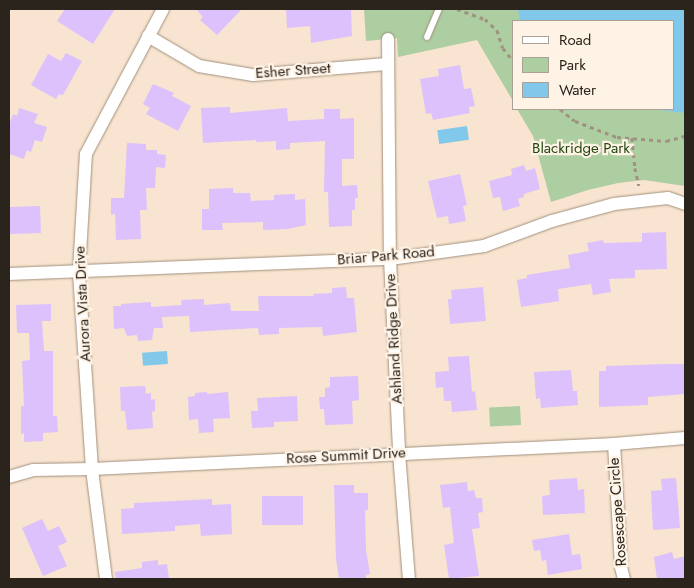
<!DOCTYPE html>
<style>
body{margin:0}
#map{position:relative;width:694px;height:588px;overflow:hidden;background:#f8e4d0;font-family:Jost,sans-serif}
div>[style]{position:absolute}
.green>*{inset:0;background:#adcea1;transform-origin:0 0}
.water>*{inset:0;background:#82c8eb;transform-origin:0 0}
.building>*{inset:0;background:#ddc1fc;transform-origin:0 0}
.path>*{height:2.5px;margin-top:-1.25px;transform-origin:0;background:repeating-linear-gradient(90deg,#a09283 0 4px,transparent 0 8px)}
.roads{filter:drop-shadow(0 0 1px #a2907d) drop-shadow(0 0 1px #a2907d)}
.service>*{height:6px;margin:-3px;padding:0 3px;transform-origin:3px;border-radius:3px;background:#fff}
.minor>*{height:12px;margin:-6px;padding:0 6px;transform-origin:6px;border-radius:6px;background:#fff}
span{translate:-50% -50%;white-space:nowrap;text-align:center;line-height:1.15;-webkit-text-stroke:4.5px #fff3e6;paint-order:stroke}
.street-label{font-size:15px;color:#2b241c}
.park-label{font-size:15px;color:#224812}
.frame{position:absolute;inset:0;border:10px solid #2b241c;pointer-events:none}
.legend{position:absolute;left:512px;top:20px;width:162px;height:90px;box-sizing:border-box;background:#fff3e6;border:1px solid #aaa095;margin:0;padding:6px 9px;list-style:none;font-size:15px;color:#2b241c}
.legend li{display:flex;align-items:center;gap:10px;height:25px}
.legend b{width:25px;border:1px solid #aaa095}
</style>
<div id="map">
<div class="green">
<div style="clip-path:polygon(364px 9px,685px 9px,685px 186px,644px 180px,618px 183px,588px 190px,551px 202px,533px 136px,517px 109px,673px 109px,673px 21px,513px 21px,513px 101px,477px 40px,398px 57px,397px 38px,366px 41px)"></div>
<div style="left:520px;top:406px;width:19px;height:31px;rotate:87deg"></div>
</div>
<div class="water">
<div style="clip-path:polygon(518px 9px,685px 9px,685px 113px,652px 109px,673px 109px,673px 21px,520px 21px)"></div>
<div style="left:467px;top:126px;width:14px;height:30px;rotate:82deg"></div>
<div style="left:167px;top:351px;width:13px;height:25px;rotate:86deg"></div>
</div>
<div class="building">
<div style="clip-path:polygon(65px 9px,115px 9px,93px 44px,57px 21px)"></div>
<div style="clip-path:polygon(196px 9px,242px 9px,217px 35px,200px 20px,203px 17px)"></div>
<div style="clip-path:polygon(286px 9px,351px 9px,352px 36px,311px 43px,310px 26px,287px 28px)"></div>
<div style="clip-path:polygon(66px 53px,82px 61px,63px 95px,59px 94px,56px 99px,31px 85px,48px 54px,61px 61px)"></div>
<div style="clip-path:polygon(460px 65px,464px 89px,471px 88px,475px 106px,469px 107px,470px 113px,433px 120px,431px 113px,426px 114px,420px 79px,439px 76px,438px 69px)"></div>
<div style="clip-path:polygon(153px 84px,174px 93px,172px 96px,191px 106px,178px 131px,146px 114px,150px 108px,143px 104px)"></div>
<div style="clip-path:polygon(230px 107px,230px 113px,287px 108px,288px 121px,324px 119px,324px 109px,340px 109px,340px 119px,354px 118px,354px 159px,342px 159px,342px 186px,357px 185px,358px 198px,355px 198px,355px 210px,352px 210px,352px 226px,329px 227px,328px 192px,324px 192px,325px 141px,290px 143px,290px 149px,276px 150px,276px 141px,256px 142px,256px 140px,203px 143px,201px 108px)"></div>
<div style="clip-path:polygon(19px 108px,38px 114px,34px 123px,47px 127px,42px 142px,35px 140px,31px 152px,27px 150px,24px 159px,9px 154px,9px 125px,13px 114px,17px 116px)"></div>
<div style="clip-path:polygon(127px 143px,146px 144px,146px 150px,157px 150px,157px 154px,166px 155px,165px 168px,156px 167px,155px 188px,146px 188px,147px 210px,140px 210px,141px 239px,116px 240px,115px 214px,111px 215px,111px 198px,124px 198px)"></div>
<div style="clip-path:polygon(524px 165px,526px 171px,535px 168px,540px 189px,524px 194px,524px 197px,518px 199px,520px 206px,503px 211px,500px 197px,493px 198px,489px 181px,512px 175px,511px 169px)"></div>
<div style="clip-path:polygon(460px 174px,467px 205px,463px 206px,466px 221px,449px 224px,448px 216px,437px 218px,428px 181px)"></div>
<div style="clip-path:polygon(233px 188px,233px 193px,250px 193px,251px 201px,274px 200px,274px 195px,295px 194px,295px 200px,305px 199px,306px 225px,288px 229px,263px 230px,263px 222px,222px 223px,223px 230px,202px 230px,202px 209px,209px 209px,209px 189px)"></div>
<div style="left:40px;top:206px;width:27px;height:31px;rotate:88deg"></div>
<div style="clip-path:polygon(666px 232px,667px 269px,635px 270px,635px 278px,609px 279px,611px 292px,593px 295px,591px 284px,558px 289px,559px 301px,521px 307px,517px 280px,527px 278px,527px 275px,570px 268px,568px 255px,589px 251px,587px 243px,603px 240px,604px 243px,642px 242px,642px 233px)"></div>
<div style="clip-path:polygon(346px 287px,347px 298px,354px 298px,357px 332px,323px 336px,322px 327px,279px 328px,279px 334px,259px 335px,258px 328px,190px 332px,189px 316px,162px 317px,163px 328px,154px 328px,152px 340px,138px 341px,137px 335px,127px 336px,124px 328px,114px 329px,113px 306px,121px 306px,121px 304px,151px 302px,151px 307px,182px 305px,181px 300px,204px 299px,204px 305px,230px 303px,231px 311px,259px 311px,258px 296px,314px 296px,313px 294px,332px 293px,332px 288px)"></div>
<div style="clip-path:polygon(483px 287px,486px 321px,450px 324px,448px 299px,452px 299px,451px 290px)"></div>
<div style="clip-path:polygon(51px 304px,51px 321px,42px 321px,44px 351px,53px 351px,53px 416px,57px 416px,58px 432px,43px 433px,43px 441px,24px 442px,24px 433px,21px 434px,21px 406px,24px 406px,22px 361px,30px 360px,29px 333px,17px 333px,16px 305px)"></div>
<div style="clip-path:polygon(469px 356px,472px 392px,475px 391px,477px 410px,452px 412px,451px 401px,444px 401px,443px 387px,436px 388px,435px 372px,449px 371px,448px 357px)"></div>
<div style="clip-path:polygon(666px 364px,685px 364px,685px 394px,648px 397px,648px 405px,599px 407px,599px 371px,606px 371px,606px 366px)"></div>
<div style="clip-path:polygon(571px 370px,573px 391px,577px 391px,578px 405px,541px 408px,540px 398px,536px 399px,534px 372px)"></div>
<div style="clip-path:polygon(358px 376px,359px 400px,352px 401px,353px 424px,325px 425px,324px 409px,320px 409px,319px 397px,325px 397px,325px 388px,330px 387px,330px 377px)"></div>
<div style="clip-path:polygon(145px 386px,146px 394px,151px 393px,151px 400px,155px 399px,155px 411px,152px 412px,153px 428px,127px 430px,125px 411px,121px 411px,120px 387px)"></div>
<div style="clip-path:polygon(207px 392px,207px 394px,228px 392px,230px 418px,213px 419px,214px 432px,199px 433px,198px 419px,189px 420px,188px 397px,195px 396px,195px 393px)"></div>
<div style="clip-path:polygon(297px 396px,298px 421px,274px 422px,274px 427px,252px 428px,251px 411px,258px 411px,257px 398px)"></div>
<div style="clip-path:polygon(577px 478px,578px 490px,584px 489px,585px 513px,543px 515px,542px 496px,550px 495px,549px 480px)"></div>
<div style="clip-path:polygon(676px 478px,680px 528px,653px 530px,651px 491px,662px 490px,661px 479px)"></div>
<div style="clip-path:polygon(467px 482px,468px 491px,474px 490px,476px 498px,482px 498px,483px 512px,478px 513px,480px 528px,472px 529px,479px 576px,449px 579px,444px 545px,454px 543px,450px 507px,443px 508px,440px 485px)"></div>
<div style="clip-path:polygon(334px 485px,354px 485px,354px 493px,368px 493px,368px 510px,365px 510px,366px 550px,370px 574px,366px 575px,366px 579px,339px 579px,336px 559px)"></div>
<div style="left:262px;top:496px;width:41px;height:29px"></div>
<div style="clip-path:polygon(212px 499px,212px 505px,231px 504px,232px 534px,201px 536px,200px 524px,175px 526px,175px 531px,122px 534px,121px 509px,134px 508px,134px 503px)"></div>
<div style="clip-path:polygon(42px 519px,48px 531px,59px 526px,67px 542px,58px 546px,67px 566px,43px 576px,22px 528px)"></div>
<div style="clip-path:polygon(569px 534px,572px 555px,580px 554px,582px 569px,548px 575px,546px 560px,542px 561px,540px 550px,534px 551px,532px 540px)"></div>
<div style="clip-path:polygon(672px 552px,674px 559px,685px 556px,685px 579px,657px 579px,654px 557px)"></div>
<div style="clip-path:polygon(158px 560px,158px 565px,167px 564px,169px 579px,116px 579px,115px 572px,142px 568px,142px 562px)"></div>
</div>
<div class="path">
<div style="left:457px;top:9px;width:30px;rotate:20deg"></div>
<div style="left:485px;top:19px;width:16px;rotate:43deg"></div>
<div style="left:497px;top:30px;width:19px;rotate:72deg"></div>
<div style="left:503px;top:48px;width:16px;rotate:52deg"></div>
<div style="left:560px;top:109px;width:19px;rotate:39deg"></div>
<div style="left:575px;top:121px;width:45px;rotate:20.9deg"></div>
<div style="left:617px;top:137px;width:49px;rotate:4.7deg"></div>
<div style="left:666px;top:141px;width:20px;rotate:-15deg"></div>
<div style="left:632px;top:138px;width:30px;rotate:84deg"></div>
<div style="left:635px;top:168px;width:18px;rotate:77deg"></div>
</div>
<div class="roads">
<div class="service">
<div style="left:427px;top:37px;width:30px;rotate:-67deg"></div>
</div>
<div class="minor">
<div style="left:148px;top:36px;width:59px;rotate:30.5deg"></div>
<div style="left:199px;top:66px;width:55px;rotate:9.5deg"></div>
<div style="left:253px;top:75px;width:134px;rotate:-4.7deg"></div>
<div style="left:388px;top:39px;width:220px;rotate:89.5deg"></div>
<div style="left:390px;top:259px;width:194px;rotate:87.3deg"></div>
<div style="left:399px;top:453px;width:126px;rotate:85.5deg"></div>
<div style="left:9px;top:274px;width:381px;rotate:-2.3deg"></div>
<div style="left:390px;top:259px;width:95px;rotate:-7.9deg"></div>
<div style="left:484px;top:246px;width:72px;rotate:-20.2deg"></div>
<div style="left:552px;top:221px;width:64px;rotate:-15.3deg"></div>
<div style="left:614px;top:204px;width:54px;rotate:-6.3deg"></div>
<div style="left:668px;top:198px;width:18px;rotate:19deg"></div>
<div style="left:614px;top:444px;width:123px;rotate:86.7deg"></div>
<div style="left:621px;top:567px;width:12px;rotate:76deg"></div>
<div style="left:9px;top:477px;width:25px;rotate:-16deg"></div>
<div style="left:33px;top:470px;width:59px;rotate:-1deg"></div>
<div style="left:92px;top:469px;width:523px;rotate:-2.74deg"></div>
<div style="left:614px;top:444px;width:71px;rotate:-4.8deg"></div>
<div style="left:106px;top:579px;width:111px;rotate:-97.3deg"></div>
<div style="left:92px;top:469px;width:198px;rotate:-93.8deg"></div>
<div style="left:79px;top:271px;width:117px;rotate:-86.6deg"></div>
<div style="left:86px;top:154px;width:164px;rotate:-62deg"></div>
</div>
</div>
<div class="street-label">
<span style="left:293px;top:71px;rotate:-4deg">Esher Street</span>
<span style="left:386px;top:256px;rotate:-5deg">Briar Park Road</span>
<span style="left:83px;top:304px;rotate:-93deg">Aurora Vista Drive</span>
<span style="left:394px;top:339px;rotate:-93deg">Ashland Ridge Drive</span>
<span style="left:346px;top:456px;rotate:-3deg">Rose Summit Drive</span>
<span style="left:618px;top:512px;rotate:-94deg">Rosescape Circle</span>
</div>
<div class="park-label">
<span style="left:581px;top:149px">Blackridge Park</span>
</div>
<div class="frame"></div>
<ul class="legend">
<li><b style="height:6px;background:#fff"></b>Road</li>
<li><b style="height:14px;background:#adcea1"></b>Park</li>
<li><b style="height:14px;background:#82c8eb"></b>Water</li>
</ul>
</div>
